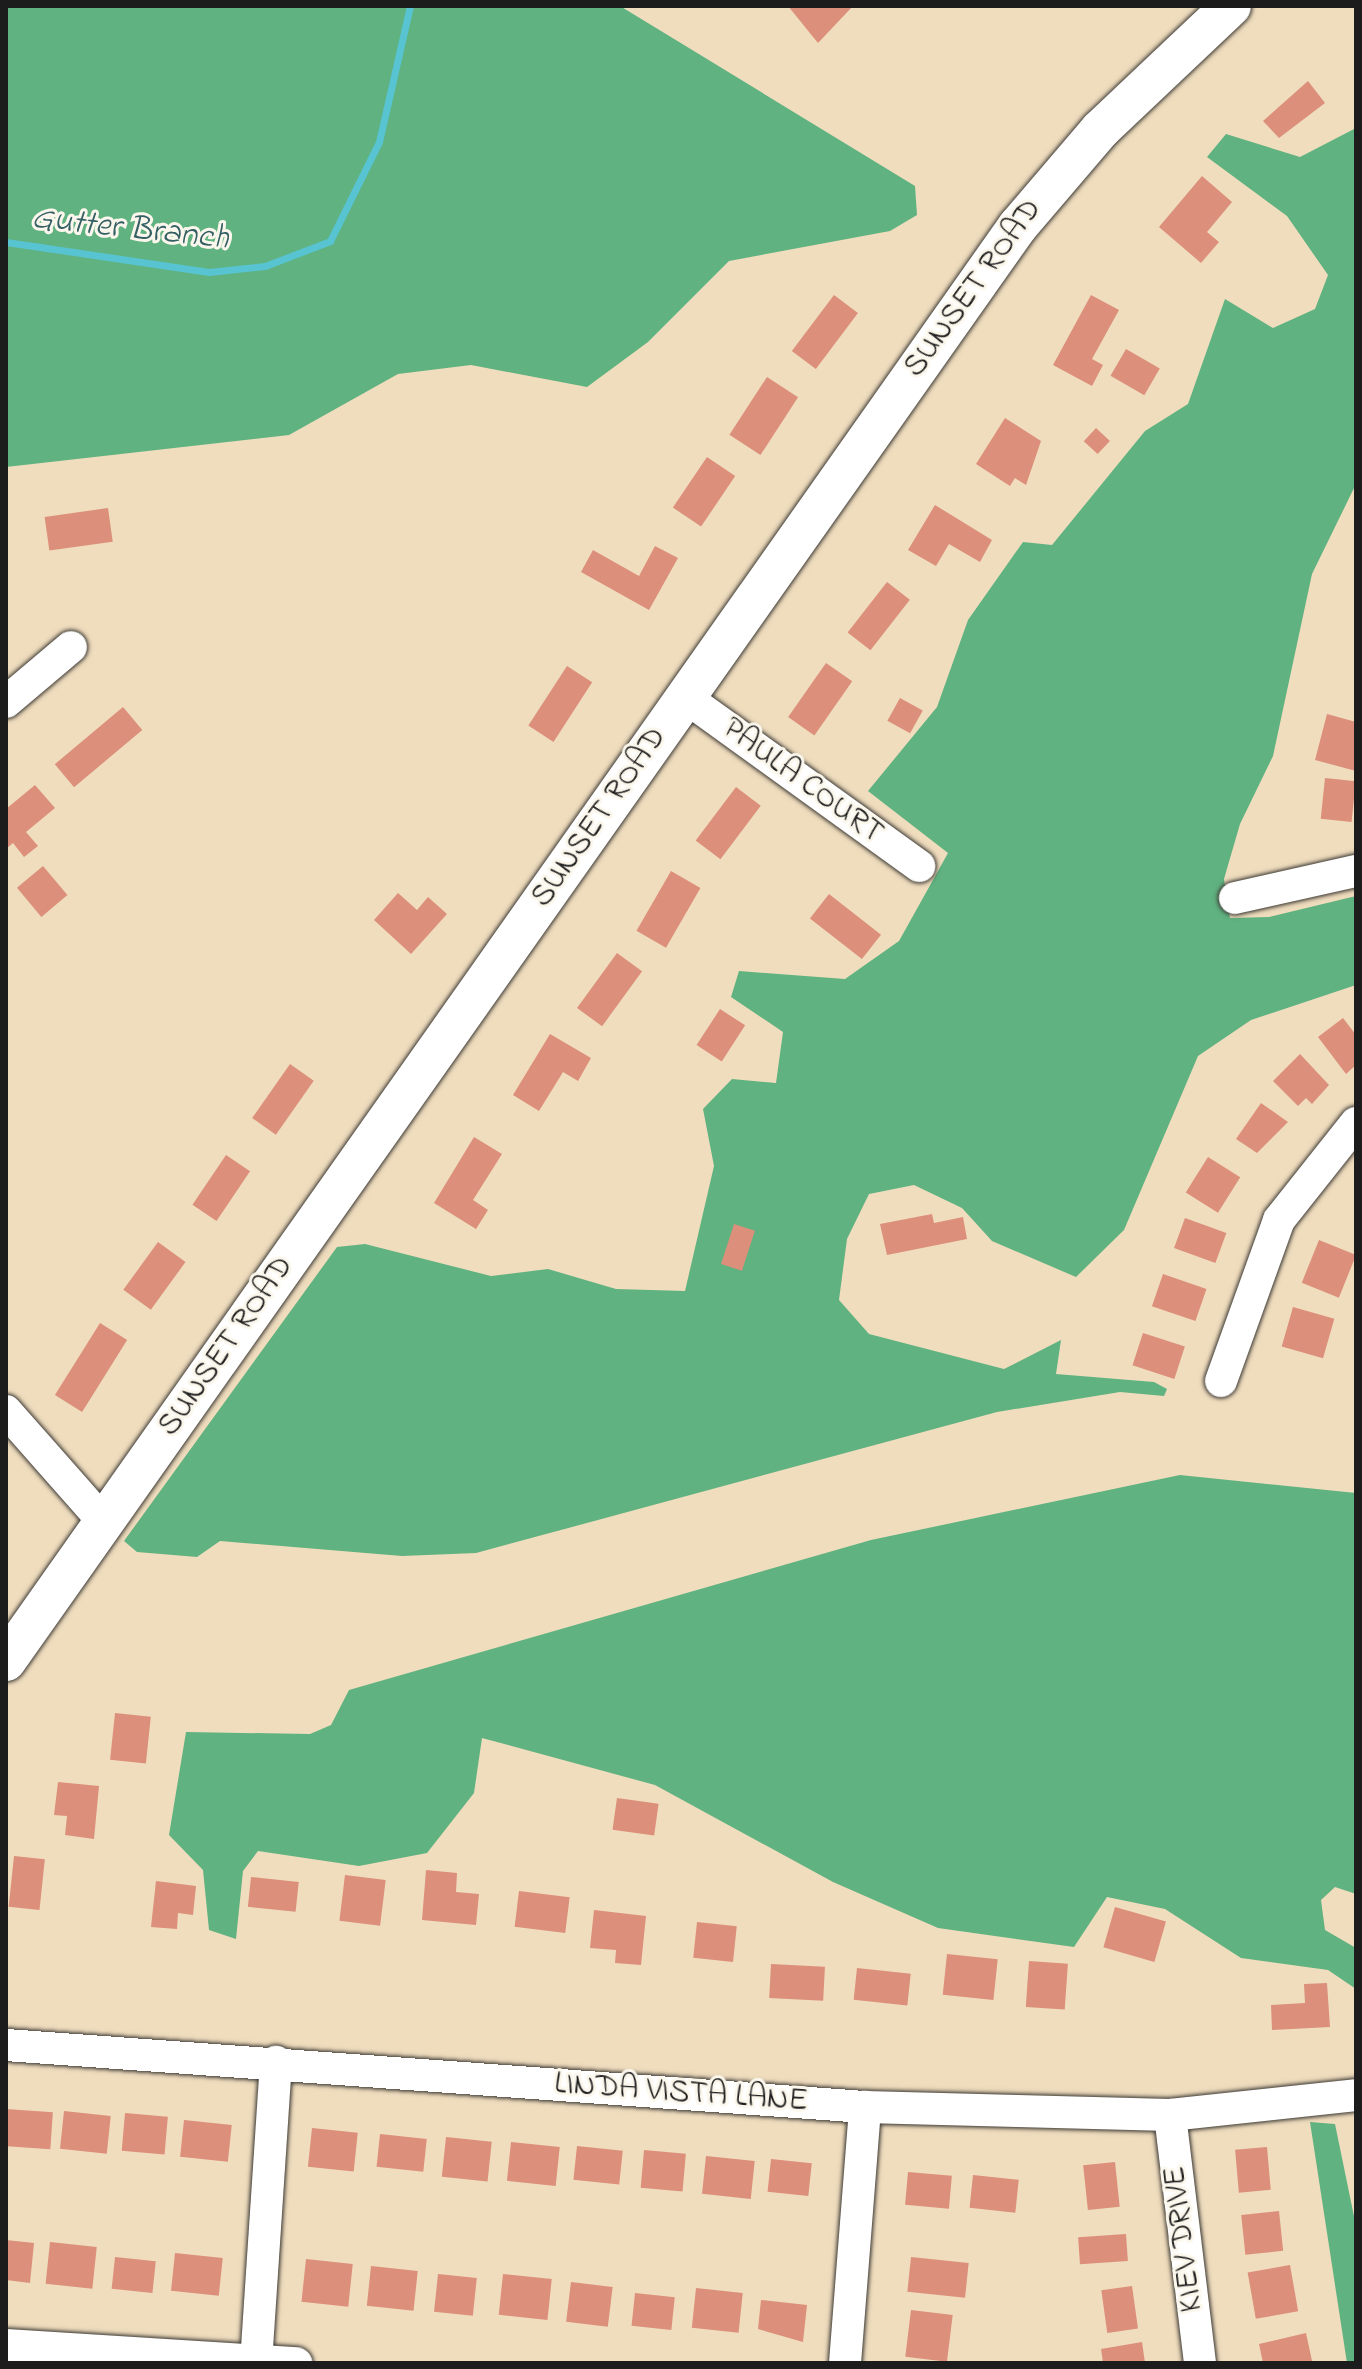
<!DOCTYPE html>
<style>
body{margin:0}
#map{position:relative;width:1362px;height:2369px;overflow:hidden;background:#f0ddbe;font-family:"Indie Flower",sans-serif}
div>[style]{position:absolute}
.forest>*{inset:0;background:#60b280}
.stream>*{height:7px;margin:-3.5px;padding:0 3.5px;transform-origin:3.5px;border-radius:3.5px;background:#58c4d1}
.building>*{inset:0;background:#dc8f7a;transform-origin:0 0}
.roads{filter:drop-shadow(0 0 2px #3c3934) drop-shadow(0 0 2px #3c3934)}
.minor>*{height:32px;margin:-16px;padding:0 16px;transform-origin:16px;border-radius:16px;background:#fff}
.major>*{height:40px;margin:-20px;padding:0 20px;transform-origin:20px;border-radius:20px;background:#fff}
span{translate:-50% -50%;white-space:nowrap;text-align:center;line-height:1.15;-webkit-text-stroke:6px #fbf7ec;paint-order:stroke}
.street-label{font-size:32px;color:#1c1c1c}
.water-label{font-size:34px;color:#345f64;font-style:italic}
.frame{position:absolute;inset:0;border:8px solid #1c1c1c;pointer-events:none}
</style>
<div id="map">
<div class="forest">
<div style="clip-path:polygon(6px 6px,620px 6px,915px 186px,917px 215px,890px 231px,729px 261px,648px 342px,587px 387px,471px 365px,398px 374px,289px 435px,6px 467px)"></div>
<div style="clip-path:polygon(1356px 128px,1356px 484px,1312px 574px,1273px 756px,1240px 824px,1224px 879px,1230px 918px,1269px 917px,1356px 896px,1356px 985px,1251px 1020px,1198px 1056px,1124px 1230px,1076px 1277px,992px 1241px,962px 1208px,914px 1185px,869px 1194px,847px 1239px,839px 1300px,869px 1334px,1004px 1369px,1061px 1340px,1056px 1374px,1154px 1382px,1167px 1389px,1164px 1396px,1120px 1392px,997px 1412px,476px 1553px,402px 1556px,220px 1541px,197px 1557px,137px 1552px,124px 1541px,337px 1247px,365px 1244px,491px 1276px,548px 1269px,616px 1289px,685px 1291px,714px 1166px,703px 1109px,732px 1079px,776px 1083px,783px 1032px,731px 997px,739px 971px,845px 979px,899px 941px,948px 853px,868px 791px,937px 707px,968px 620px,1023px 542px,1052px 545px,1145px 431px,1188px 404px,1225px 299px,1273px 328px,1315px 309px,1328px 275px,1287px 216px,1207px 157px,1226px 134px,1300px 157px)"></div>
<div style="clip-path:polygon(1180px 1475px,1356px 1493px,1356px 1894px,1335px 1887px,1321px 1900px,1325px 1930px,1356px 1948px,1356px 1989px,1328px 1970px,1241px 1958px,1165px 1909px,1107px 1897px,1074px 1947px,938px 1928px,833px 1882px,655px 1785px,482px 1738px,474px 1793px,427px 1853px,359px 1866px,258px 1851px,243px 1871px,236px 1939px,209px 1930px,203px 1870px,169px 1835px,186px 1732px,310px 1734px,331px 1725px,349px 1690px,871px 1540px)"></div>
<div style="clip-path:polygon(1310px 2122px,1335px 2124px,1356px 2226px,1356px 2363px,1347px 2363px)"></div>
</div>
<div class="stream">
<div style="left:6px;top:242px;width:205px;rotate:8.4deg"></div>
<div style="left:209px;top:272px;width:56px;rotate:-6.1deg"></div>
<div style="left:265px;top:266px;width:70px;rotate:-21deg"></div>
<div style="left:330px;top:241px;width:110px;rotate:-63.7deg"></div>
<div style="left:379px;top:142px;width:139px;rotate:-77.2deg"></div>
</div>
<div class="building">
<div style="clip-path:polygon(788px 6px,853px 6px,818px 43px)"></div>
<div style="clip-path:polygon(1308px 81px,1325px 103px,1279px 138px,1263px 121px)"></div>
<div style="clip-path:polygon(1202px 176px,1232px 202px,1207px 232px,1219px 242px,1201px 263px,1159px 227px)"></div>
<div style="left:834px;top:295px;width:30px;height:70px;rotate:37deg"></div>
<div style="clip-path:polygon(1091px 295px,1119px 310px,1092px 359px,1103px 365px,1092px 386px,1053px 365px)"></div>
<div style="left:1126px;top:349px;width:39px;height:31px;rotate:30deg"></div>
<div style="left:767px;top:377px;width:37px;height:69px;rotate:33deg"></div>
<div style="clip-path:polygon(1005px 418px,1041px 441px,1026px 485px,1015px 478px,1010px 486px,976px 464px)"></div>
<div style="left:1096px;top:428px;width:19px;height:18px;rotate:43deg"></div>
<div style="left:707px;top:457px;width:34px;height:61px;rotate:34deg"></div>
<div style="clip-path:polygon(935px 505px,992px 540px,980px 562px,949px 544px,936px 566px,908px 550px)"></div>
<div style="left:108px;top:508px;width:34px;height:64px;rotate:82deg"></div>
<div style="clip-path:polygon(655px 546px,678px 558px,649px 610px,581px 572px,593px 550px,639px 576px)"></div>
<div style="left:887px;top:582px;width:29px;height:64px;rotate:38deg"></div>
<div style="left:826px;top:663px;width:32px;height:66px;rotate:35deg"></div>
<div style="left:567px;top:666px;width:30px;height:71px;rotate:33deg"></div>
<div style="left:900px;top:698px;width:26px;height:26px;rotate:29deg"></div>
<div style="left:123px;top:707px;width:30px;height:89px;rotate:50deg"></div>
<div style="clip-path:polygon(1327px 714px,1356px 722px,1356px 771px,1315px 760px)"></div>
<div style="left:1325px;top:778px;width:31px;height:41px;rotate:6deg"></div>
<div style="clip-path:polygon(35px 785px,55px 808px,26px 832px,38px 846px,24px 857px,13px 843px,6px 849px,6px 809px)"></div>
<div style="left:736px;top:787px;width:31px;height:67px;rotate:37deg"></div>
<div style="left:43px;top:866px;width:38px;height:34px;rotate:50deg"></div>
<div style="left:671px;top:871px;width:34px;height:69px;rotate:30deg"></div>
<div style="clip-path:polygon(398px 893px,417px 910px,428px 897px,447px 914px,411px 954px,374px 920px)"></div>
<div style="left:829px;top:894px;width:66px;height:31px;rotate:38deg"></div>
<div style="left:617px;top:953px;width:31px;height:68px;rotate:36deg"></div>
<div style="left:720px;top:1009px;width:30px;height:43px;rotate:33deg"></div>
<div style="clip-path:polygon(1343px 1018px,1356px 1035px,1356px 1065px,1346px 1074px,1318px 1037px)"></div>
<div style="clip-path:polygon(550px 1034px,591px 1058px,578px 1081px,563px 1072px,539px 1111px,513px 1095px)"></div>
<div style="clip-path:polygon(1300px 1054px,1329px 1085px,1312px 1104px,1306px 1098px,1298px 1106px,1273px 1081px)"></div>
<div style="left:290px;top:1064px;width:29px;height:66px;rotate:35deg"></div>
<div style="clip-path:polygon(1261px 1103px,1288px 1122px,1257px 1153px,1236px 1139px)"></div>
<div style="clip-path:polygon(474px 1137px,502px 1154px,473px 1200px,488px 1210px,476px 1229px,434px 1203px)"></div>
<div style="left:226px;top:1155px;width:29px;height:60px;rotate:34deg"></div>
<div style="left:1208px;top:1157px;width:38px;height:42px;rotate:32deg"></div>
<div style="clip-path:polygon(932px 1214px,934px 1223px,963px 1217px,967px 1239px,887px 1255px,880px 1224px)"></div>
<div style="left:1185px;top:1218px;width:44px;height:32px;rotate:20deg"></div>
<div style="left:734px;top:1224px;width:22px;height:42px;rotate:18deg"></div>
<div style="left:1319px;top:1240px;width:40px;height:46px;rotate:22deg"></div>
<div style="left:158px;top:1242px;width:34px;height:59px;rotate:36deg"></div>
<div style="left:1163px;top:1274px;width:46px;height:34px;rotate:19deg"></div>
<div style="left:1293px;top:1307px;width:43px;height:41px;rotate:16deg"></div>
<div style="left:100px;top:1323px;width:32px;height:85px;rotate:32deg"></div>
<div style="left:1143px;top:1333px;width:44px;height:34px;rotate:18deg"></div>
<div style="left:115px;top:1713px;width:36px;height:47px;rotate:6deg"></div>
<div style="clip-path:polygon(58px 1782px,99px 1786px,94px 1839px,65px 1835px,67px 1816px,54px 1815px)"></div>
<div style="left:617px;top:1798px;width:42px;height:32px;rotate:8deg"></div>
<div style="left:14px;top:1856px;width:31px;height:51px;rotate:6deg"></div>
<div style="clip-path:polygon(426px 1870px,457px 1873px,456px 1892px,479px 1894px,476px 1925px,422px 1920px)"></div>
<div style="left:345px;top:1875px;width:41px;height:46px;rotate:7deg"></div>
<div style="left:251px;top:1877px;width:48px;height:30px;rotate:6deg"></div>
<div style="clip-path:polygon(156px 1881px,196px 1886px,193px 1915px,178px 1913px,177px 1929px,151px 1927px)"></div>
<div style="left:519px;top:1891px;width:51px;height:36px;rotate:7deg"></div>
<div style="left:1115px;top:1907px;width:53px;height:42px;rotate:16deg"></div>
<div style="clip-path:polygon(594px 1910px,646px 1916px,641px 1965px,615px 1963px,616px 1950px,590px 1948px)"></div>
<div style="left:697px;top:1922px;width:40px;height:36px;rotate:6deg"></div>
<div style="left:947px;top:1954px;width:51px;height:41px;rotate:6deg"></div>
<div style="left:1029px;top:1961px;width:39px;height:46px;rotate:4deg"></div>
<div style="left:771px;top:1964px;width:54px;height:34px;rotate:3deg"></div>
<div style="left:857px;top:1968px;width:54px;height:32px;rotate:6deg"></div>
<div style="clip-path:polygon(1327px 1983px,1330px 2027px,1272px 2030px,1271px 2005px,1305px 2003px,1304px 1984px)"></div>
<div style="left:6px;top:2109px;width:47px;height:37px;rotate:4deg"></div>
<div style="left:64px;top:2111px;width:47px;height:38px;rotate:6deg"></div>
<div style="left:125px;top:2113px;width:43px;height:38px;rotate:5deg"></div>
<div style="left:184px;top:2120px;width:48px;height:37px;rotate:6deg"></div>
<div style="left:312px;top:2128px;width:46px;height:39px;rotate:6deg"></div>
<div style="left:380px;top:2134px;width:47px;height:33px;rotate:6deg"></div>
<div style="left:446px;top:2137px;width:46px;height:40px;rotate:6deg"></div>
<div style="left:511px;top:2142px;width:49px;height:39px;rotate:6deg"></div>
<div style="left:577px;top:2146px;width:46px;height:34px;rotate:6deg"></div>
<div style="left:1267px;top:2147px;width:43px;height:32px;rotate:85deg"></div>
<div style="left:644px;top:2150px;width:42px;height:38px;rotate:5deg"></div>
<div style="left:706px;top:2156px;width:49px;height:38px;rotate:6deg"></div>
<div style="left:771px;top:2159px;width:41px;height:33px;rotate:6deg"></div>
<div style="left:1115px;top:2162px;width:45px;height:32px;rotate:84deg"></div>
<div style="left:908px;top:2172px;width:44px;height:33px;rotate:5deg"></div>
<div style="left:973px;top:2175px;width:46px;height:33px;rotate:6deg"></div>
<div style="left:1279px;top:2211px;width:40px;height:38px;rotate:84deg"></div>
<div style="left:1126px;top:2234px;width:27px;height:48px;rotate:86deg"></div>
<div style="clip-path:polygon(6px 2240px,34px 2243px,30px 2283px,6px 2280px)"></div>
<div style="left:50px;top:2242px;width:47px;height:42px;rotate:6deg"></div>
<div style="left:175px;top:2253px;width:48px;height:38px;rotate:6deg"></div>
<div style="left:115px;top:2257px;width:41px;height:32px;rotate:6deg"></div>
<div style="left:911px;top:2257px;width:58px;height:35px;rotate:6deg"></div>
<div style="left:306px;top:2259px;width:47px;height:43px;rotate:6deg"></div>
<div style="left:1290px;top:2265px;width:47px;height:43px;rotate:80deg"></div>
<div style="left:371px;top:2266px;width:47px;height:40px;rotate:6deg"></div>
<div style="left:438px;top:2274px;width:39px;height:38px;rotate:6deg"></div>
<div style="left:503px;top:2274px;width:49px;height:41px;rotate:6deg"></div>
<div style="left:571px;top:2282px;width:42px;height:40px;rotate:7deg"></div>
<div style="left:1132px;top:2286px;width:43px;height:31px;rotate:82deg"></div>
<div style="left:696px;top:2288px;width:47px;height:40px;rotate:6deg"></div>
<div style="left:635px;top:2293px;width:40px;height:33px;rotate:6deg"></div>
<div style="clip-path:polygon(761px 2300px,807px 2305px,803px 2342px,758px 2329px)"></div>
<div style="left:911px;top:2310px;width:42px;height:47px;rotate:7deg"></div>
<div style="clip-path:polygon(1306px 2333px,1312px 2361px,1263px 2363px,1259px 2344px)"></div>
<div style="clip-path:polygon(1142px 2342px,1145px 2363px,1103px 2363px,1101px 2349px)"></div>
</div>
<div class="roads">
<div class="minor">
<div style="left:685px;top:697px;width:289px;rotate:35.8deg"></div>
<div style="left:6px;top:702px;width:85px;rotate:-40.2deg"></div>
<div style="left:1235px;top:898px;width:124px;rotate:-12.6deg"></div>
<div style="left:1221px;top:1381px;width:171px;rotate:-70.2deg"></div>
<div style="left:1279px;top:1220px;width:124px;rotate:-51.6deg"></div>
<div style="left:6px;top:1411px;width:148px;rotate:48.6deg"></div>
<div style="left:6px;top:2045px;width:861px;rotate:4.13deg"></div>
<div style="left:865px;top:2107px;width:305px;rotate:1.5deg"></div>
<div style="left:1170px;top:2115px;width:187px;rotate:-6.1deg"></div>
<div style="left:1170px;top:2115px;width:250px;rotate:83.1deg"></div>
<div style="left:6px;top:2345px;width:291px;rotate:3.6deg"></div>
<div style="left:256px;top:2363px;width:302px;rotate:-86.2deg"></div>
<div style="left:845px;top:2363px;width:257px;rotate:-85.5deg"></div>
</div>
<div class="major">
<div style="left:6px;top:1661px;width:1756px;rotate:-54.81deg"></div>
<div style="left:1018px;top:226px;width:126px;rotate:-49.5deg"></div>
<div style="left:1100px;top:130px;width:180px;rotate:-43.4deg"></div>
</div>
</div>
<div class="street-label">
<span style="left:974px;top:289px;rotate:-54deg">SUNSET ROAD</span>
<span style="left:802px;top:782px;rotate:36deg">PAULA COURT</span>
<span style="left:600px;top:818px;rotate:-55deg">SUNSET ROAD</span>
<span style="left:227px;top:1347px;rotate:-55deg">SUNSET ROAD</span>
<span style="left:681px;top:2094px;rotate:4deg">LINDA VISTA LANE</span>
<span style="left:1185px;top:2239px;rotate:-97deg">KIEV DRIVE</span>
</div>
<div class="water-label">
<span style="left:130px;top:230px;rotate:6deg">Gutter Branch</span>
</div>
<div class="frame"></div>
</div>
